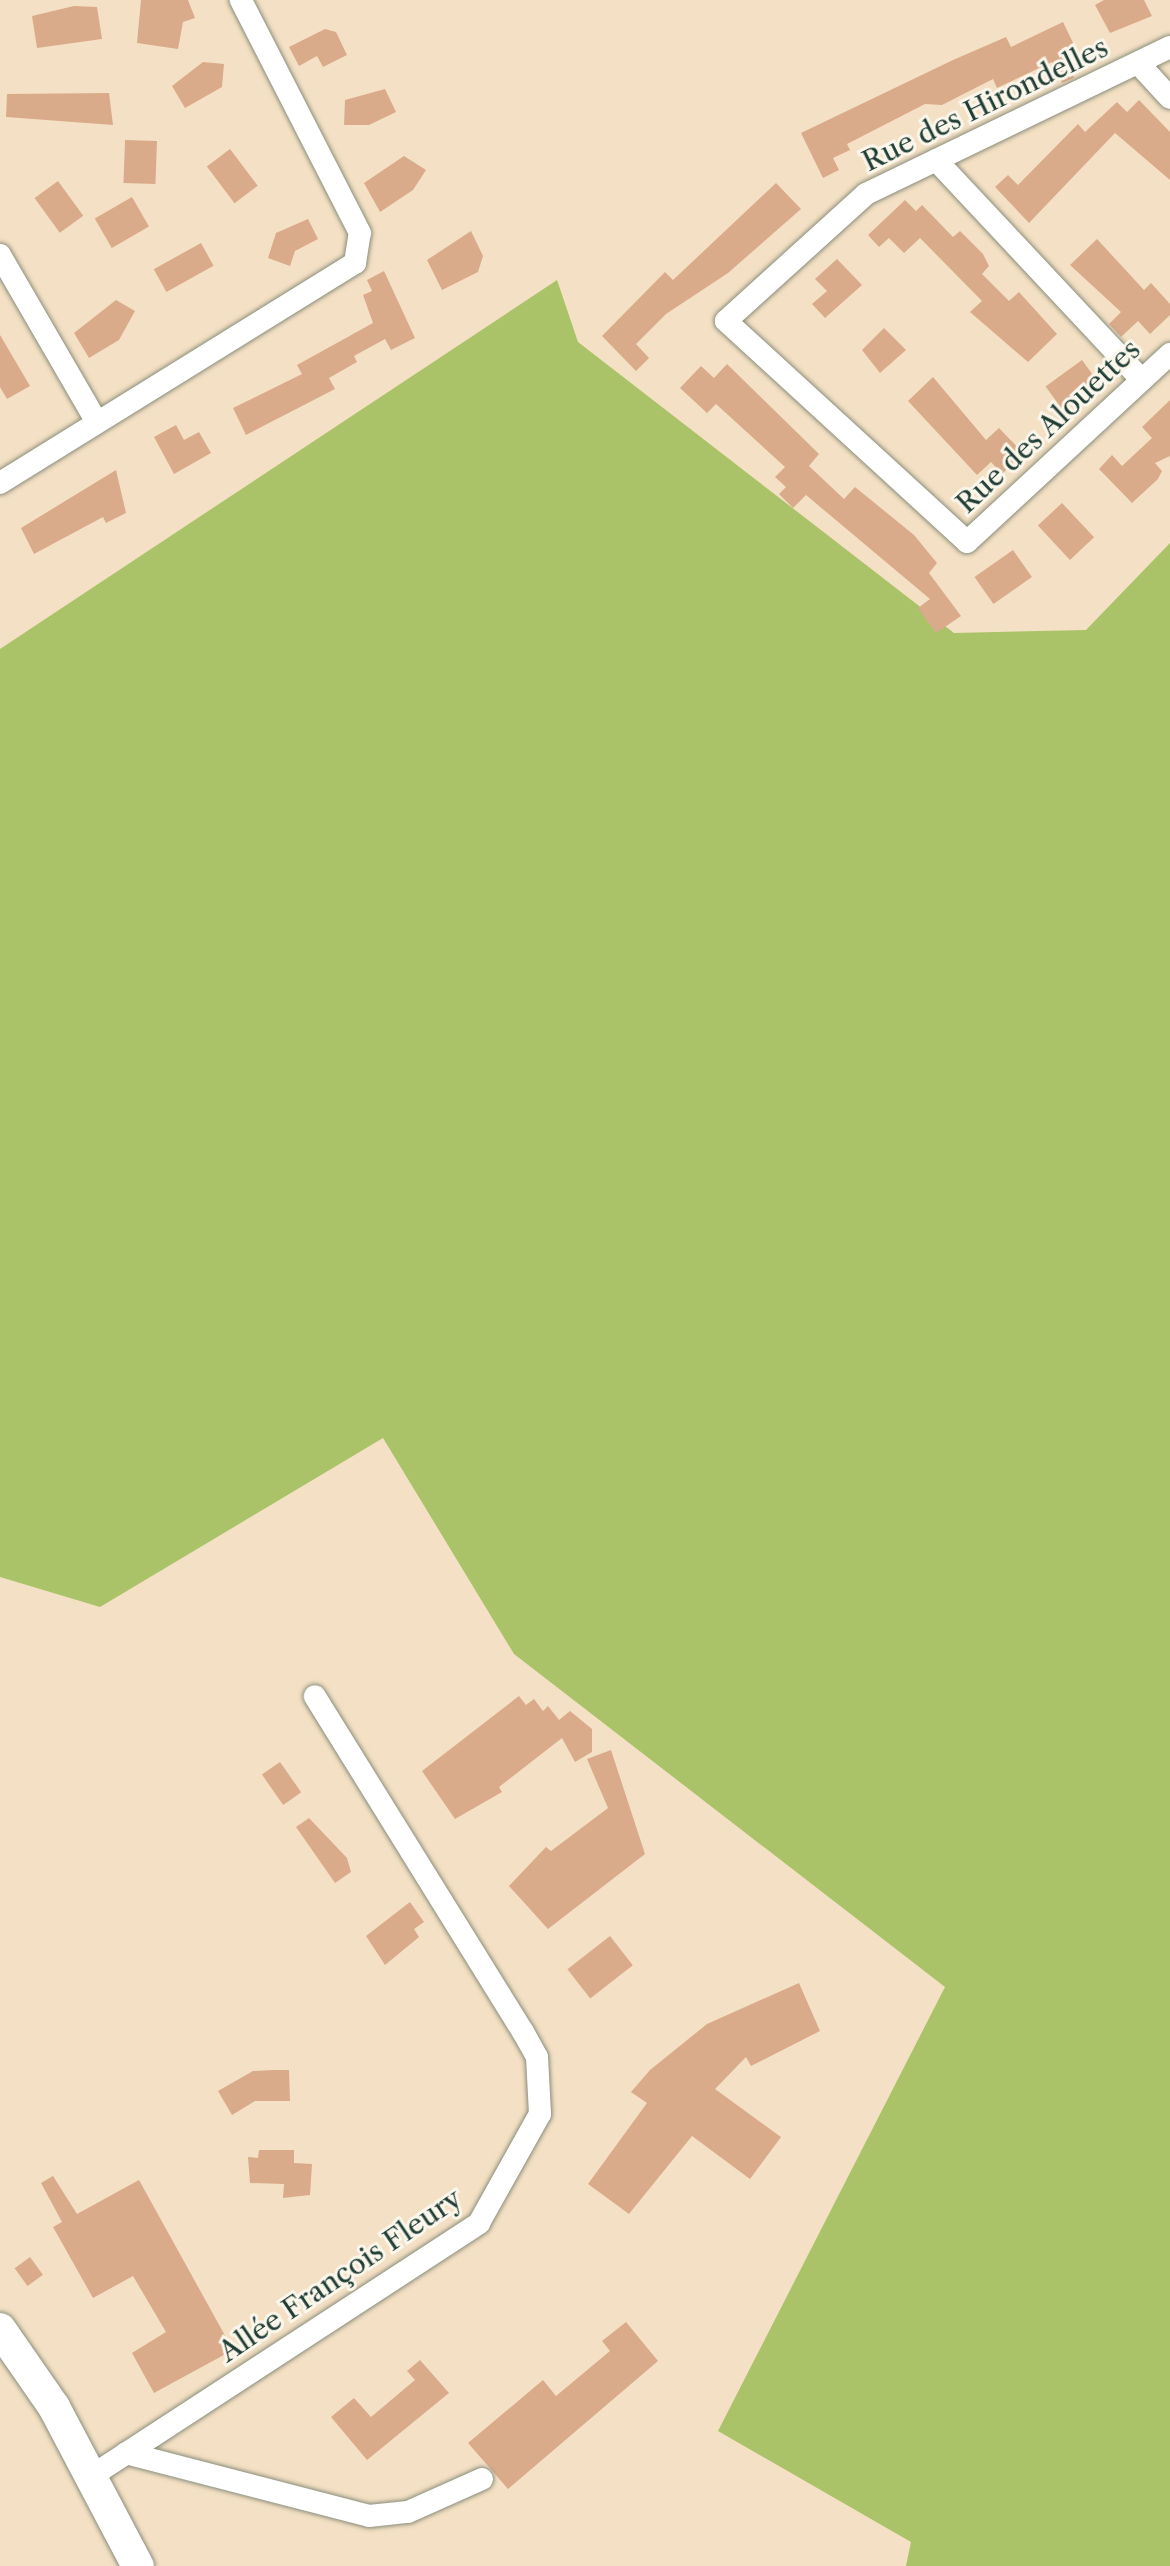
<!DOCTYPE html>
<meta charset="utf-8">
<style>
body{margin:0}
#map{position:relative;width:1170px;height:2566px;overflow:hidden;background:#f4e0c4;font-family:"Libre Caslon Text",serif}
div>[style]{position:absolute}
.green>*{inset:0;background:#aac368}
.building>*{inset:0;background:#daab8a;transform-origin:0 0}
.roads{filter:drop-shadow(0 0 2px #8a8e7c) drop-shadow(0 0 2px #8a8e7c)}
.minor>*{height:22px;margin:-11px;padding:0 11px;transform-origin:11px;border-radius:11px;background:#fff}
.secondary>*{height:32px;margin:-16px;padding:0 16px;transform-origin:16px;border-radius:16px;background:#fff}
span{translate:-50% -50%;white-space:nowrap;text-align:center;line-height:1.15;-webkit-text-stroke:6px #fbf7ec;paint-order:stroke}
.street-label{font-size:28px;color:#1f3d34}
</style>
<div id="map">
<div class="green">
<div style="clip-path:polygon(557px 280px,578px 342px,954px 633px,1086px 630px,1170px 543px,1170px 2566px,906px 2566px,911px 2542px,718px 2431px,945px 1987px,514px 1654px,383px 1438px,100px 1607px,0 1577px,0 649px)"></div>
</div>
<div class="building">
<div style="clip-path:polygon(141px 0,188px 0,195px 18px,183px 22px,178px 49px,137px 43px)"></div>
<div style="clip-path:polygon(1104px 0,1144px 0,1152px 16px,1110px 33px,1095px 5px)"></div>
<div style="clip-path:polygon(74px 6px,97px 7px,102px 39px,37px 48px,32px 16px)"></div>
<div style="clip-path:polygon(1063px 22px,1076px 49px,1065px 54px,1074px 78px,1062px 83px,1052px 62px,997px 88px,993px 79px,942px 105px,925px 104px,847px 144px,850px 150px,833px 158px,839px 170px,823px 178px,801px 133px,953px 60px,1006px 37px,1011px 47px)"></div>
<div style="clip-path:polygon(325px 29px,336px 32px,347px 55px,323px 67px,317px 56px,299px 66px,289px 47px)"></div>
<div style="clip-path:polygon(203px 62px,224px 64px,222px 87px,185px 108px,172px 86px)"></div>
<div style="clip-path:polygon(385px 89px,396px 112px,369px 125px,344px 125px,345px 100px)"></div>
<div style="clip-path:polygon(109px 93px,113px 125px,6px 117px,7px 94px)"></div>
<div style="clip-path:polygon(1139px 100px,1170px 132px,1170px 180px,1115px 133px,1029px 223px,995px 187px,1008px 175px,1018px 185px,1078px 124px,1085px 132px,1117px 102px,1127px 112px)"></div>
<div style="left:125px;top:140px;width:32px;height:43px;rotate:2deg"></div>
<div style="left:230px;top:149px;width:46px;height:29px;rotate:53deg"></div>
<div style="clip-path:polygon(404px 156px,426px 170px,413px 190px,380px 212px,364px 183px)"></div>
<div style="left:58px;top:181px;width:43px;height:29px;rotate:54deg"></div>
<div style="clip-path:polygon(776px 183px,801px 209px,728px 273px,666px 314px,636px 344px,649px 358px,636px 371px,602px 336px,665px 272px,673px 280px)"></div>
<div style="left:132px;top:197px;width:34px;height:43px;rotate:60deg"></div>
<div style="clip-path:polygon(905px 200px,916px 211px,922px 205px,953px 237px,960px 231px,983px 254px,989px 266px,982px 274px,1009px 301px,1019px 292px,1057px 334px,1028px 362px,970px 312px,982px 301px,920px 238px,904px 253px,889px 238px,879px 247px,868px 235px)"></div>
<div style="clip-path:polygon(308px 219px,318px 239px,295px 251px,290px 266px,268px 258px,276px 233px)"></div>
<div style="clip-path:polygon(471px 231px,483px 256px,478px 272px,442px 290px,427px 260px)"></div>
<div style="clip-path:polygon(1097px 239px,1144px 290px,1151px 283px,1170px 304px,1170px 315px,1150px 334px,1138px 321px,1121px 337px,1109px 324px,1121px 312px,1070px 265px)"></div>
<div style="left:201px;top:243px;width:26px;height:54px;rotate:61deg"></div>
<div style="clip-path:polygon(837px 259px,862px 285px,825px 318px,812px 304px,827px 291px,815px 279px)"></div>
<div style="clip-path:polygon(384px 271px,415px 338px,391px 350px,385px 339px,354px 356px,357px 362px,329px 378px,335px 389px,246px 435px,233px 408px,302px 374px,297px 365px,373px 323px,363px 295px,372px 291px,367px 280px)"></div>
<div style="clip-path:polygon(116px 300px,135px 311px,119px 340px,89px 358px,74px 333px)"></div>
<div style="clip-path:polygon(884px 328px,906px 350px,880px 373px,862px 350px)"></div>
<div style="clip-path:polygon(0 335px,30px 386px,7px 399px,0 387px)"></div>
<div style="left:1082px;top:360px;width:29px;height:45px;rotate:54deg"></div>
<div style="clip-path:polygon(727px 364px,819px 454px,809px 466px,844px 499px,855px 487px,914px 535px,937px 563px,929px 573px,961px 616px,936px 633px,918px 608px,930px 599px,806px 495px,793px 508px,779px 494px,786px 487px,775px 477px,785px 467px,716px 404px,707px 413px,680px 388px,701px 366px,714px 378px)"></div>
<div style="clip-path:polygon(933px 377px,986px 440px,999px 428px,1023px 453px,1002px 474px,991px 462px,977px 475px,908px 401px)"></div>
<div style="clip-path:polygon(1170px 400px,1170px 456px,1155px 463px,1162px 471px,1158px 479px,1132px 503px,1099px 469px,1112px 455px,1122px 466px,1152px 438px,1142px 427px)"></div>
<div style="clip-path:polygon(176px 425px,184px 440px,199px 432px,211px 453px,174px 474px,154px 437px)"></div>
<div style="clip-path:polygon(116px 470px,126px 513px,106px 523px,103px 517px,34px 554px,21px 528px)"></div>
<div style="left:1062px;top:503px;width:47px;height:33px;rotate:47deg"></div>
<div style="left:1013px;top:550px;width:33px;height:47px;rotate:55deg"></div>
<div style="clip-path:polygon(519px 1696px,526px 1705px,534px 1699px,543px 1711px,548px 1706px,559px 1720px,570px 1711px,592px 1729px,592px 1752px,575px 1762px,562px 1738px,499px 1787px,502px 1792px,455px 1819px,422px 1771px)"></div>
<div style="clip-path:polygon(611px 1750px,645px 1854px,548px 1929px,509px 1886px,546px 1847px,551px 1851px,608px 1808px,587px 1759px)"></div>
<div style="left:280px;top:1762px;width:37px;height:22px;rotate:55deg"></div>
<div style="clip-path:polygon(309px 1818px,347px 1858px,351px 1872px,335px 1883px,296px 1827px)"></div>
<div style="clip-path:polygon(410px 1902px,424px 1922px,414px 1929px,419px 1937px,385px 1965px,366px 1936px)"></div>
<div style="left:610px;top:1936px;width:37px;height:54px;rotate:52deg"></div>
<div style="clip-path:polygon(799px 1983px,820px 2031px,751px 2066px,746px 2057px,715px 2089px,781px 2137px,750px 2179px,692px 2136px,629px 2214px,588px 2184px,647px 2103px,631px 2092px,650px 2070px,707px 2024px)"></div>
<div style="clip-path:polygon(273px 2070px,289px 2070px,290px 2101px,255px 2101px,232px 2115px,218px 2091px,253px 2071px)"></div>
<div style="clip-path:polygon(259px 2150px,294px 2150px,294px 2163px,312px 2164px,310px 2195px,283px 2198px,284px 2184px,250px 2183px,248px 2157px,258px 2158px)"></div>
<div style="clip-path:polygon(53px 2176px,77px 2214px,139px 2180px,233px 2350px,154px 2393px,132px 2353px,166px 2332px,133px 2276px,93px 2298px,53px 2227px,62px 2222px,41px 2183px)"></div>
<div style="left:30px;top:2257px;width:22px;height:19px;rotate:54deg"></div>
<div style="clip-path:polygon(626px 2322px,658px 2361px,508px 2489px,468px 2443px,543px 2380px,556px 2396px,610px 2351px,602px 2341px)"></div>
<div style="clip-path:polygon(420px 2360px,449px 2393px,367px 2460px,331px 2417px,354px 2398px,371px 2417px,415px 2380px,407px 2371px)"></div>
</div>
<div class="roads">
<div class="minor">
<div style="left:1170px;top:47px;width:338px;rotate:154.2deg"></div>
<div style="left:866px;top:194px;width:189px;rotate:137.8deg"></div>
<div style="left:726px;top:321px;width:327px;rotate:42.5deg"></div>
<div style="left:967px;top:542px;width:277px;rotate:-42.8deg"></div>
<div style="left:1138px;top:63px;width:47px;rotate:47.6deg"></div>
<div style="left:936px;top:160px;width:301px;rotate:46.9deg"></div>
<div style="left:0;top:255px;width:193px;rotate:59.9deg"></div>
<div style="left:0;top:483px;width:418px;rotate:-31.8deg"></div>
<div style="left:355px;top:263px;width:30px;rotate:-81deg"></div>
<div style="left:360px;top:233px;width:262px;rotate:-117.1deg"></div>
<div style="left:126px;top:2453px;width:251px;rotate:14.5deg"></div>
<div style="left:369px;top:2516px;width:39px;rotate:-6deg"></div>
<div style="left:408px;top:2512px;width:81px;rotate:-24deg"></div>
<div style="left:93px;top:2475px;width:461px;rotate:-33.1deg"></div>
<div style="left:479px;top:2223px;width:125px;rotate:-60.8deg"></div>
<div style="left:540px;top:2114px;width:57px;rotate:-93deg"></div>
<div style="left:537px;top:2057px;width:29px;rotate:-119deg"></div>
<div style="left:523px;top:2032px;width:395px;rotate:-121.8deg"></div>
</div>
<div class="secondary">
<div style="left:0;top:2329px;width:95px;rotate:55.3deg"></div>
<div style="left:54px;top:2407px;width:180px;rotate:62.2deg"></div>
</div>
</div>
<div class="street-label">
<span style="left:985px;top:104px;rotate:-26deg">Rue des Hirondelles</span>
<span style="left:1048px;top:426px;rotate:-43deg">Rue des Alouettes</span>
<span style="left:340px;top:2275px;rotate:-34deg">Allée François Fleury</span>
</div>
</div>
